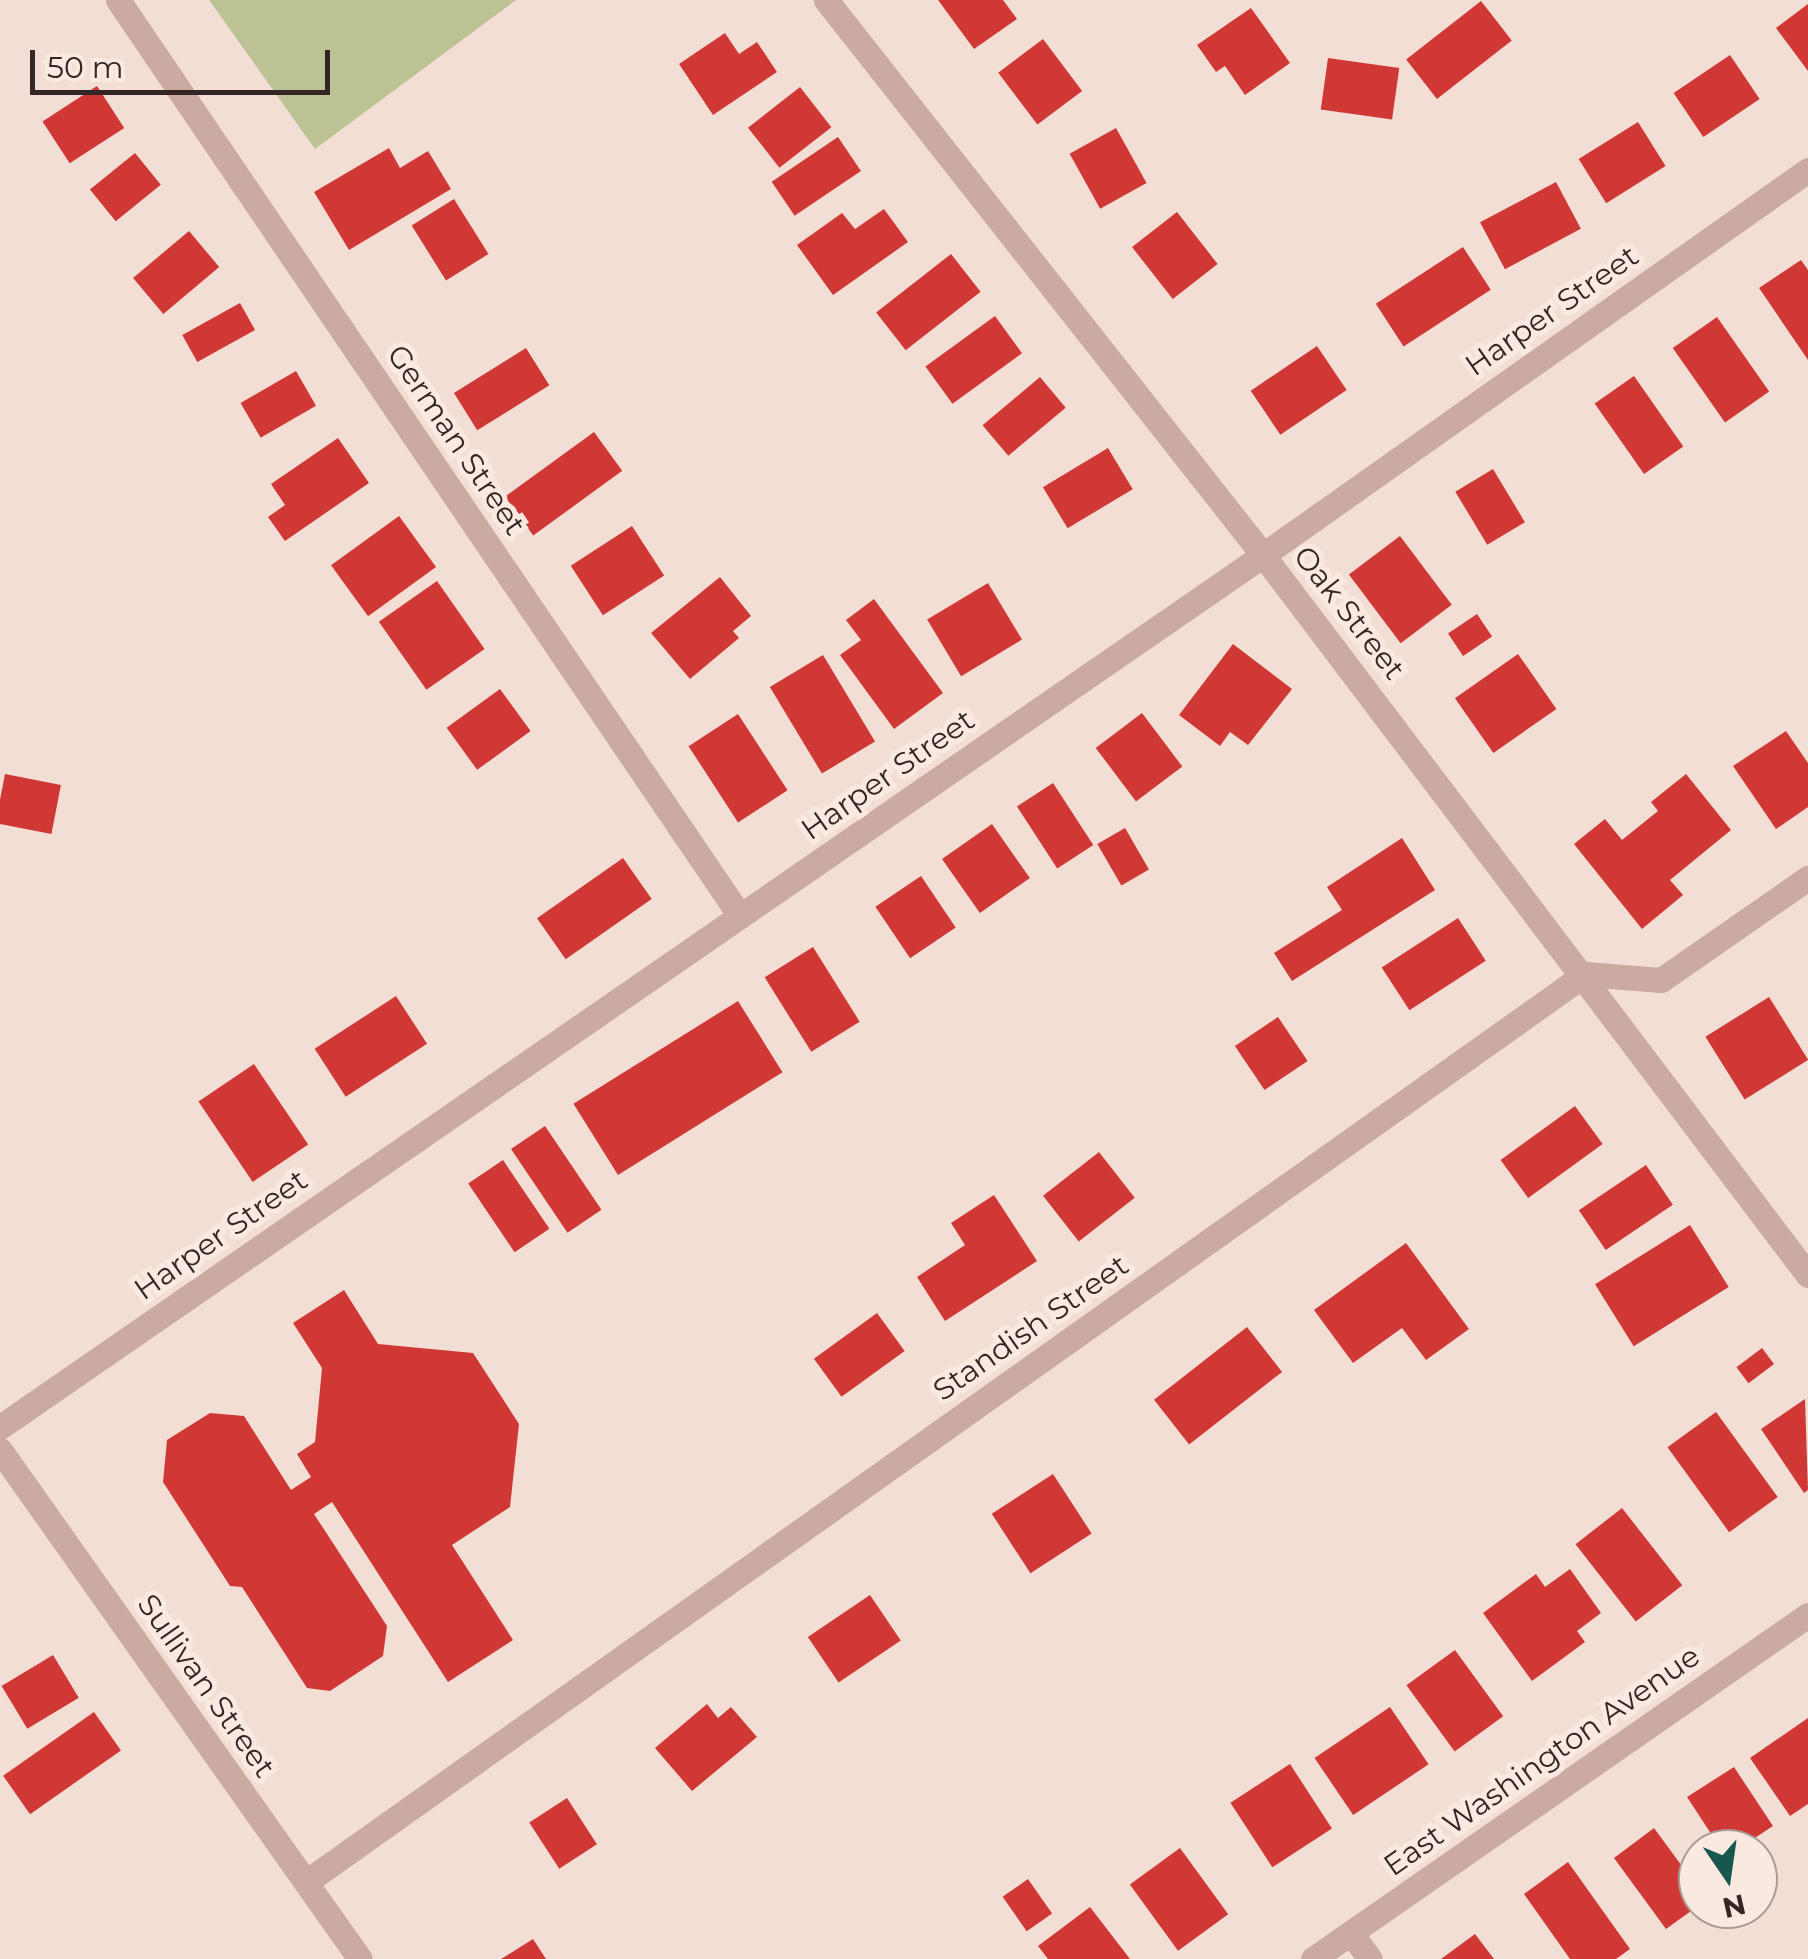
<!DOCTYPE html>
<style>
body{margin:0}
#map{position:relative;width:1808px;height:1959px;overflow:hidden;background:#f2ded5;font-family:Montserrat,sans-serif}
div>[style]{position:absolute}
.green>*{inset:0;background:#bdc294}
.building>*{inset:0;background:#d03836;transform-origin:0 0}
.street>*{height:25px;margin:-12.5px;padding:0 12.5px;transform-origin:12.5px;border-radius:12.5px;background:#cbaaa1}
span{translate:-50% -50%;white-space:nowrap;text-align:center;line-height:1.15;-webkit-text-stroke:10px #fae9e1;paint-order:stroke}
.street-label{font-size:30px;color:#342624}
.north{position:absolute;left:1678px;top:1829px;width:100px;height:100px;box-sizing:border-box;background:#fae9e1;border:2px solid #ab9b95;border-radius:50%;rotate:167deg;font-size:28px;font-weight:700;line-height:40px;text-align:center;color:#342624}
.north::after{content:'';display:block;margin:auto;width:35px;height:45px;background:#17584e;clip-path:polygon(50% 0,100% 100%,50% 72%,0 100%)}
.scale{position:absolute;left:30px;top:50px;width:300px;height:45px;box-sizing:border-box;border:5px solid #342624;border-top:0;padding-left:12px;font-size:30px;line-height:35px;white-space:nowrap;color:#342624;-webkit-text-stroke:8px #fae9e1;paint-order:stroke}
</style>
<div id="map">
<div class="green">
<div style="clip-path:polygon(209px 0,516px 0,315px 149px)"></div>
</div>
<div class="building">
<div style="clip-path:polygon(938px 0,1003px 0,1017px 19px,974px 49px)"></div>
<div style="left:1481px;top:1px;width:50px;height:95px;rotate:52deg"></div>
<div style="clip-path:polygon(1808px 4px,1808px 71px,1776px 28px)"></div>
<div style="clip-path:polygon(1251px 8px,1290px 63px,1245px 95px,1225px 66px,1216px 72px,1197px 45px)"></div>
<div style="clip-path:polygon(725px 33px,739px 54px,757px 42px,777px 72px,713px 115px,679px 64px)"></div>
<div style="left:1043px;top:39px;width:65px;height:56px;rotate:53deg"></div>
<div style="left:1730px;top:55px;width:53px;height:68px;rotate:56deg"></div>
<div style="left:1328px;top:58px;width:72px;height:52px;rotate:8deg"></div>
<div style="left:97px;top:86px;width:50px;height:65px;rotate:57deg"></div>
<div style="left:800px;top:87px;width:51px;height:66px;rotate:52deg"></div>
<div style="left:1638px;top:122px;width:52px;height:70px;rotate:58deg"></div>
<div style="left:1116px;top:128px;width:63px;height:53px;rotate:61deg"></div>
<div style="left:838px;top:137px;width:41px;height:80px;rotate:56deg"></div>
<div style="clip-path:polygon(389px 148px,400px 168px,428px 151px,451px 189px,349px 250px,314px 192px)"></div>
<div style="left:135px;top:153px;width:41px;height:58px;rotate:51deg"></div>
<div style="left:1556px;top:182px;width:53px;height:86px;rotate:62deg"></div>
<div style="left:454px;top:199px;width:65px;height:50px;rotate:58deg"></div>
<div style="clip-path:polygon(884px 209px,908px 242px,833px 295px,797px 245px,842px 213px,855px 229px)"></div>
<div style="left:1177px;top:212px;width:66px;height:57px;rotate:52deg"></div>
<div style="left:189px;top:231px;width:47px;height:73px;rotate:50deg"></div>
<div style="left:1463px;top:247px;width:51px;height:104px;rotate:57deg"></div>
<div style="left:951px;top:254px;width:48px;height:95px;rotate:52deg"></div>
<div style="clip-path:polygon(1801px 260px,1808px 270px,1808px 360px,1759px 288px)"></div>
<div style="left:240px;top:303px;width:31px;height:66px;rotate:61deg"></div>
<div style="left:995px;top:316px;width:46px;height:86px;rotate:54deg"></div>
<div style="left:1717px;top:317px;width:91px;height:54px;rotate:55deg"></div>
<div style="left:1317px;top:346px;width:53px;height:80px;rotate:56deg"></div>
<div style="left:526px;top:348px;width:44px;height:85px;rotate:58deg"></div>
<div style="left:296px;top:371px;width:40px;height:64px;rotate:60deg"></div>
<div style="left:1634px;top:376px;width:86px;height:48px;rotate:55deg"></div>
<div style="left:1040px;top:377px;width:40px;height:75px;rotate:50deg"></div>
<div style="left:594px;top:432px;width:48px;height:110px;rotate:54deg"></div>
<div style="clip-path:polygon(338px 438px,369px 483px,285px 541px,268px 517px,285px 505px,271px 484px)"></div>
<div style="left:1108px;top:448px;width:48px;height:76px;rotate:59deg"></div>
<div style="left:1493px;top:469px;width:62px;height:44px;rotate:59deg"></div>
<div style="left:399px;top:516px;width:63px;height:84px;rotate:54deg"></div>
<div style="left:632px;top:526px;width:59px;height:73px;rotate:57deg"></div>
<div style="left:1400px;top:536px;width:86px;height:64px;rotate:53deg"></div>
<div style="clip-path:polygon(720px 577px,751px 616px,733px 631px,739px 638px,690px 679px,651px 633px)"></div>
<div style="left:437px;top:581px;width:83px;height:71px;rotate:55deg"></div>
<div style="left:988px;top:583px;width:66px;height:71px;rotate:59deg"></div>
<div style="clip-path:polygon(874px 599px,943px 693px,894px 729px,840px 655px,861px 640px,846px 620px)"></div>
<div style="left:1477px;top:614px;width:27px;height:35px;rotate:56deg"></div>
<div style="clip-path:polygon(1233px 644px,1292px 689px,1248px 745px,1230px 732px,1220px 746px,1179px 715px)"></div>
<div style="left:1518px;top:654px;width:67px;height:77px;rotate:55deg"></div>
<div style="left:823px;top:655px;width:101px;height:62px;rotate:59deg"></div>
<div style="left:500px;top:689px;width:52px;height:66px;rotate:54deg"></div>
<div style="left:1142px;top:713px;width:67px;height:58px;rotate:53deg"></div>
<div style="left:738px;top:714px;width:91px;height:59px;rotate:57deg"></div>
<div style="clip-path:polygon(1786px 731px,1808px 763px,1808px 807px,1776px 829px,1733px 766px)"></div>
<div style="left:5px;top:774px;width:57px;height:50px;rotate:11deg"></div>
<div style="clip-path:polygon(1686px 774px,1731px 830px,1670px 880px,1683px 895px,1642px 929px,1574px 844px,1605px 819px,1622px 840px,1658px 811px,1651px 802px)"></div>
<div style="left:1053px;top:783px;width:74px;height:43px;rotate:57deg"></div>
<div style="left:992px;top:824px;width:66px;height:61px;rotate:55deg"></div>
<div style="left:1125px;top:828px;width:48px;height:32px;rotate:60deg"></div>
<div style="clip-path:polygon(1402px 838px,1435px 890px,1292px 981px,1274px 953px,1342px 910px,1327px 887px)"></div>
<div style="left:623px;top:858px;width:50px;height:105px;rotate:55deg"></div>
<div style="left:921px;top:876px;width:62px;height:55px;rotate:56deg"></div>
<div style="left:1458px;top:918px;width:51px;height:91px;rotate:57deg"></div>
<div style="left:813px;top:947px;width:88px;height:57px;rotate:58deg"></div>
<div style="left:396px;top:996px;width:57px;height:97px;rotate:57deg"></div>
<div style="left:1769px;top:997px;width:74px;height:75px;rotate:58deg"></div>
<div style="left:738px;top:1001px;width:84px;height:194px;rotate:58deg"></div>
<div style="left:1278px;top:1017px;width:53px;height:52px;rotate:56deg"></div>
<div style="left:254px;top:1064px;width:97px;height:67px;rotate:56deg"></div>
<div style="left:1575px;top:1106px;width:47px;height:92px;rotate:54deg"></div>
<div style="left:545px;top:1126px;width:101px;height:41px;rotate:56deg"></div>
<div style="left:1099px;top:1152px;width:58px;height:71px;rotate:52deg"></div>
<div style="left:503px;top:1160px;width:83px;height:42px;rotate:56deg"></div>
<div style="left:1646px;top:1165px;width:48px;height:81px;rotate:56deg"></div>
<div style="clip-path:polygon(994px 1195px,1037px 1261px,945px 1321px,917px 1277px,965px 1245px,951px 1223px)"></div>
<div style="left:1690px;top:1225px;width:73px;height:112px;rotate:58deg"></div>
<div style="clip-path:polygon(1406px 1243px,1469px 1329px,1426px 1360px,1402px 1328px,1353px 1363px,1314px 1310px)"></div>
<div style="clip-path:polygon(344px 1290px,378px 1344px,473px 1353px,519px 1424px,510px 1507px,452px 1545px,513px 1640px,448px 1682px,332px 1502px,314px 1514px,387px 1626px,383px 1656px,330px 1691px,307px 1688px,242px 1587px,230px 1586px,163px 1482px,167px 1440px,210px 1413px,244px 1416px,291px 1490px,311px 1477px,297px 1454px,315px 1442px,322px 1368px,293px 1323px)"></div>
<div style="left:877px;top:1313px;width:47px;height:78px;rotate:54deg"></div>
<div style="left:1247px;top:1327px;width:57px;height:118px;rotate:52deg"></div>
<div style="left:1762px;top:1348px;width:20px;height:32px;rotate:53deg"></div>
<div style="clip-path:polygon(1805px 1399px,1808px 1490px,1804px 1493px,1761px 1429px)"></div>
<div style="left:1716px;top:1412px;width:105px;height:60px;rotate:54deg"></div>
<div style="left:1053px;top:1474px;width:71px;height:73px;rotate:57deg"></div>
<div style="left:1622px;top:1508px;width:98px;height:59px;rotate:52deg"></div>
<div style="clip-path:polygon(1570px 1569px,1601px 1613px,1577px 1631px,1585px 1642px,1532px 1681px,1483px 1613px,1536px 1574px,1545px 1587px)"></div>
<div style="left:870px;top:1595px;width:55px;height:75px;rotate:56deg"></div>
<div style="left:1455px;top:1650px;width:82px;height:60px;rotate:54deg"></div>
<div style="left:53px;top:1655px;width:50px;height:60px;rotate:59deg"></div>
<div style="clip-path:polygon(707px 1704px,718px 1718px,731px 1707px,757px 1737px,692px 1791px,655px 1748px)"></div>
<div style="left:1390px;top:1707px;width:69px;height:91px;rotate:56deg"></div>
<div style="left:94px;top:1712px;width:47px;height:111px;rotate:55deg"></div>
<div style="clip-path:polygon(1808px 1718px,1808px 1804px,1790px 1816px,1750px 1758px)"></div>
<div style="left:1290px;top:1764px;width:77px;height:71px;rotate:57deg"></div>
<div style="clip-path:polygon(1734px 1767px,1773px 1826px,1738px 1849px,1721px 1849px,1687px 1797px)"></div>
<div style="left:567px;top:1798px;width:55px;height:45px;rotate:57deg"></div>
<div style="clip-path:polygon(1654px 1828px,1698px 1888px,1698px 1906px,1666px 1929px,1614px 1858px)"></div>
<div style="left:1180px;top:1848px;width:82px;height:62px;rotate:54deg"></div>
<div style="clip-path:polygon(1568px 1862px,1630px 1949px,1616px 1959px,1570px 1959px,1524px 1894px)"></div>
<div style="left:1028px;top:1879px;width:42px;height:31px;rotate:55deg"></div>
<div style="clip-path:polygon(1090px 1907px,1130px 1959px,1048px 1959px,1038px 1946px)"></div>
<div style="clip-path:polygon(1475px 1934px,1494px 1959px,1441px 1959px)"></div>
<div style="clip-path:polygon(533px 1939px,546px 1959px,501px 1959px)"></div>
</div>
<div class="street">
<div style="left:118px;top:0;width:1107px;rotate:55.82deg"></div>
<div style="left:826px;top:0;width:706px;rotate:51.78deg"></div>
<div style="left:1263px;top:555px;width:903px;rotate:52.88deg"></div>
<div style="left:0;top:1427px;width:1535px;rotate:-34.62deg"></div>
<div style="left:1263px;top:555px;width:667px;rotate:-35.24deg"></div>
<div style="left:0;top:1450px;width:623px;rotate:54.73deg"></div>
<div style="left:306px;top:1882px;width:1569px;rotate:-35.37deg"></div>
<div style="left:1585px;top:974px;width:76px;rotate:4.5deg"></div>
<div style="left:1661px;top:980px;width:179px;rotate:-34.8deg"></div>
<div style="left:1351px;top:1933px;width:32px;rotate:54deg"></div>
<div style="left:1313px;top:1959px;width:603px;rotate:-34.8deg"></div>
</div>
<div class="street-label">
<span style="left:1552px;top:311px;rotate:-35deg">Harper Street</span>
<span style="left:456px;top:440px;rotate:56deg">German Street</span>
<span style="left:1349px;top:613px;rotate:52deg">Oak Street</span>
<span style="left:888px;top:775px;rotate:-35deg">Harper Street</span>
<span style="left:221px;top:1235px;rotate:-35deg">Harper Street</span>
<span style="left:1031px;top:1328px;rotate:-35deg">Standish Street</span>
<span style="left:206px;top:1686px;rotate:55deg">Sullivan Street</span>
<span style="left:1542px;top:1761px;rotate:-35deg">East Washington Avenue</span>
</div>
<div class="north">N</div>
<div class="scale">50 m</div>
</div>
